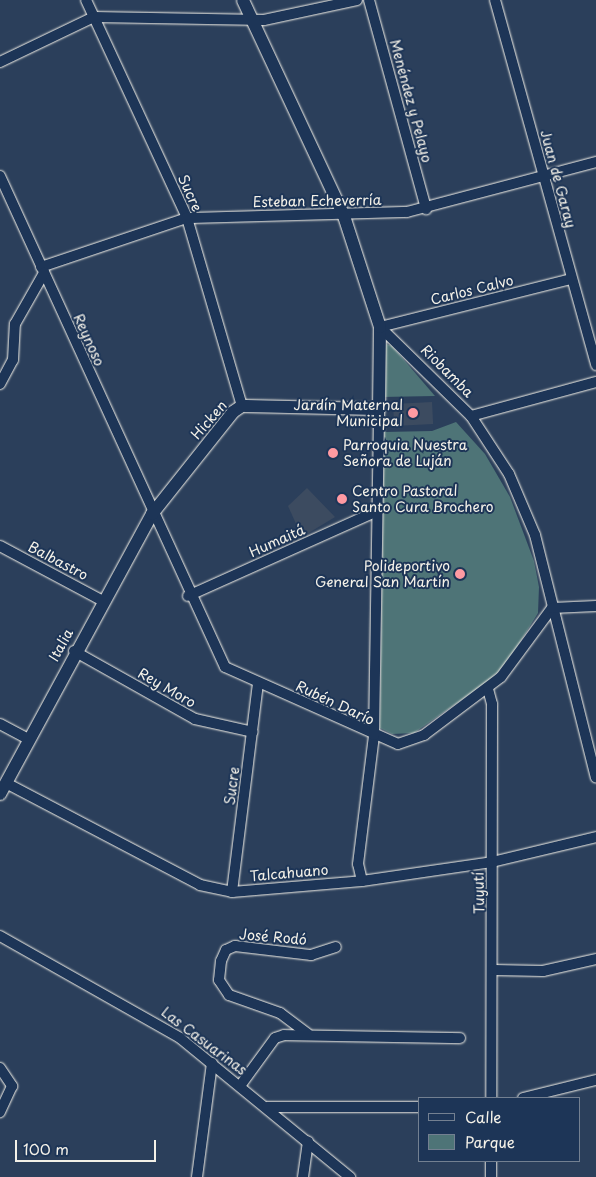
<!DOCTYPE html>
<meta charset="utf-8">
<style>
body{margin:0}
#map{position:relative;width:596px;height:1177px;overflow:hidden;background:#2b3f5b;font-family:"Playpen Sans",sans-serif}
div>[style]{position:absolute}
.built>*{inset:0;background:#3c4b60;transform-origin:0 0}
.green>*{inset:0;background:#4e7477}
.roads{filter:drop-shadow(0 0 1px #f4f1e8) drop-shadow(0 0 1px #f4f1e8)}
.minor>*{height:10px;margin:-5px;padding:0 5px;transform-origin:5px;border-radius:5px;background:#1d3557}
.tertiary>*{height:12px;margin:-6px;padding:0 6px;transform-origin:6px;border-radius:6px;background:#1d3557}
.dots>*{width:14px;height:14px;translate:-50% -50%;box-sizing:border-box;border:2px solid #1d3557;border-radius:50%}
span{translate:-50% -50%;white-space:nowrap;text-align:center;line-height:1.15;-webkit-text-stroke:4px #1d3557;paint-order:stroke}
.street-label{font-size:14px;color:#f4f1e8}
.poi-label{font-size:14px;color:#f4f1e8}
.right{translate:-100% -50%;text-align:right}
.left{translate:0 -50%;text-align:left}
.legend{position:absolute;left:418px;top:1097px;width:162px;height:65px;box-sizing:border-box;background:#1d3557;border:1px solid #738091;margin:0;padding:6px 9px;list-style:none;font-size:15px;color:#f4f1e8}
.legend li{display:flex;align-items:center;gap:10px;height:25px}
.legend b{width:25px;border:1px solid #738091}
.scale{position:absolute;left:15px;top:1140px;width:141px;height:22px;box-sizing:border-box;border:2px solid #f4f1e8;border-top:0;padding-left:6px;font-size:15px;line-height:18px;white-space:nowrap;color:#f4f1e8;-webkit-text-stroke:4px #1d3557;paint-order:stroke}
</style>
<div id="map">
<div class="built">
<div style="left:432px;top:402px;width:22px;height:39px;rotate:87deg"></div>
<div style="clip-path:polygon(307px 488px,335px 517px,302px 537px,288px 506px)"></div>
</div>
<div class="green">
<div style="clip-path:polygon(386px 344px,392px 346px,435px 396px,381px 397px)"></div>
<div style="clip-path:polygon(456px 422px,485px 454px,510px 497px,534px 561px,539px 587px,538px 613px,507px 663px,487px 682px,414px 733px,392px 734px,380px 728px,384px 432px,432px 431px)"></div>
</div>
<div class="roads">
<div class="minor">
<div style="left:86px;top:0;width:240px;rotate:65.1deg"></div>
<div style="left:187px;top:218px;width:196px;rotate:73.7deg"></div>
<div style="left:369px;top:0;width:217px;rotate:74.7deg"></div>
<div style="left:495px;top:0;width:379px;rotate:74.5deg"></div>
<div style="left:0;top:62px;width:104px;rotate:-25.6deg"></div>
<div style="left:94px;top:17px;width:170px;rotate:1deg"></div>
<div style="left:264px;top:20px;width:95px;rotate:-12.1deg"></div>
<div style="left:0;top:176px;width:540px;rotate:65.38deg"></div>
<div style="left:225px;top:667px;width:189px;rotate:24deg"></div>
<div style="left:398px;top:744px;width:28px;rotate:-19deg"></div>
<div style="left:424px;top:735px;width:96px;rotate:-37deg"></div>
<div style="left:501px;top:677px;width:86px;rotate:-53.5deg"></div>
<div style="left:41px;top:267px;width:154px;rotate:-18.6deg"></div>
<div style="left:187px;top:218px;width:220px;rotate:-1.6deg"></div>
<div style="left:407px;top:212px;width:196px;rotate:-14.8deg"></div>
<div style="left:380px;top:327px;width:127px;rotate:44.4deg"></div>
<div style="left:471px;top:416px;width:69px;rotate:56.8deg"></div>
<div style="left:509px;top:474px;width:66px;rotate:66.9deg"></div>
<div style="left:535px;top:535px;width:250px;rotate:75.9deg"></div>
<div style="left:380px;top:327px;width:197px;rotate:-14.1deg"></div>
<div style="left:0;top:384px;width:27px;rotate:-62deg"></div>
<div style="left:13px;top:360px;width:36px;rotate:-87deg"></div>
<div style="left:15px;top:324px;width:59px;rotate:-60.4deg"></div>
<div style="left:471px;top:416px;width:130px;rotate:-15.2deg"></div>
<div style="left:0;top:546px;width:117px;rotate:28.1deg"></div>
<div style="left:188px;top:596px;width:207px;rotate:-24.2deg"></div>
<div style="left:552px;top:608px;width:44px;rotate:-2.6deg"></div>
<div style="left:74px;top:651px;width:139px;rotate:29.3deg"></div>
<div style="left:195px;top:719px;width:59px;rotate:12.6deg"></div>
<div style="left:488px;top:689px;width:16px;rotate:75deg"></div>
<div style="left:492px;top:704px;width:394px;rotate:90.1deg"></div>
<div style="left:0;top:724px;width:32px;rotate:28deg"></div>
<div style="left:6px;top:783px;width:219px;rotate:27.7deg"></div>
<div style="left:200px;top:885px;width:33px;rotate:12deg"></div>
<div style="left:232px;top:892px;width:130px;rotate:-4.8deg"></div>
<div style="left:362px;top:881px;width:131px;rotate:-8.3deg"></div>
<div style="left:492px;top:862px;width:107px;rotate:-13.5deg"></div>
<div style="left:362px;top:881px;width:17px;rotate:-103deg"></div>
<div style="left:358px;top:864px;width:130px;rotate:-82.9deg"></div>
<div style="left:374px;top:735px;width:326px;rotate:-89.1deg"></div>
<div style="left:232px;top:892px;width:211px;rotate:-82.9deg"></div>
<div style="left:0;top:936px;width:207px;rotate:29.5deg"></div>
<div style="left:180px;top:1038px;width:220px;rotate:39.3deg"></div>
<div style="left:494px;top:970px;width:49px;rotate:1.2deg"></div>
<div style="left:543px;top:971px;width:54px;rotate:-12.8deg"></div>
<div style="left:308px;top:1034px;width:35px;rotate:-143deg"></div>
<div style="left:280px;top:1013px;width:54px;rotate:-160.6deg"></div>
<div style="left:229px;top:995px;width:18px;rotate:-124deg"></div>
<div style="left:219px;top:980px;width:19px;rotate:-84deg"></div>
<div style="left:221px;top:961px;width:12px;rotate:-66deg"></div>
<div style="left:226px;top:950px;width:10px;rotate:-24deg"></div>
<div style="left:235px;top:946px;width:77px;rotate:6.8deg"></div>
<div style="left:311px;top:955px;width:26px;rotate:-18deg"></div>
<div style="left:0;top:1068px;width:22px;rotate:56deg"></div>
<div style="left:12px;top:1086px;width:29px;rotate:115deg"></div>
<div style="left:240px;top:1086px;width:59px;rotate:-53.9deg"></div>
<div style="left:275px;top:1038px;width:9px;rotate:-18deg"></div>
<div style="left:284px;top:1035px;width:176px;rotate:1deg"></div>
<div style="left:523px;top:1098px;width:75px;rotate:-13.9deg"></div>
<div style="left:267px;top:1107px;width:153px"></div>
<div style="left:197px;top:1177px;width:115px;rotate:-82.5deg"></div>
<div style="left:303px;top:1177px;width:36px;rotate:-82deg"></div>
<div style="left:491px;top:1177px;width:16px;rotate:-90deg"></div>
</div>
<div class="tertiary">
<div style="left:0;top:794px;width:319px;rotate:-61.5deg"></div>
<div style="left:152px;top:514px;width:130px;rotate:-51.5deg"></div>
<div style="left:233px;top:412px;width:11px;rotate:-34deg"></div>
<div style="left:242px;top:406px;width:137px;rotate:1.3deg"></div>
<div style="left:379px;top:409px;width:82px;rotate:-89.3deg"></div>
<div style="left:380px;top:327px;width:117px;rotate:-108deg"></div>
<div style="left:344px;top:216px;width:238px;rotate:-115.1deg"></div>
</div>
</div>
<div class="dots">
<div style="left:413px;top:413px;background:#ff9aa2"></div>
<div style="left:333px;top:453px;background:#ff9aa2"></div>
<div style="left:342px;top:499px;background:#ff9aa2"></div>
<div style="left:460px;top:574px;background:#ff9aa2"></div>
</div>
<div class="street-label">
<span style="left:411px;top:101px;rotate:75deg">Menéndez y Pelayo</span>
<span style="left:558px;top:179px;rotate:75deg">Juan de Garay</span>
<span style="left:190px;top:193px;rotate:66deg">Sucre</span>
<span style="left:317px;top:201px;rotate:-1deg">Esteban Echeverría</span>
<span style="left:472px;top:290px;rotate:-14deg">Carlos Calvo</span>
<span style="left:89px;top:340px;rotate:66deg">Reynoso</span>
<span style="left:447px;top:371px;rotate:45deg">Riobamba</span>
<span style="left:209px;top:420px;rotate:-49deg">Hicken</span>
<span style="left:277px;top:541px;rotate:-24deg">Humaitá</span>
<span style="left:58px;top:561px;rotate:28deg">Balbastro</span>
<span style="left:61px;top:645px;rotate:-61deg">Italia</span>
<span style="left:167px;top:688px;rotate:30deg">Rey Moro</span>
<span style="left:335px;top:703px;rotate:25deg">Rubén Darío</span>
<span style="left:232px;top:786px;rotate:-82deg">Sucre</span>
<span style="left:289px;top:873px;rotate:-5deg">Talcahuano</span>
<span style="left:479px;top:893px;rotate:-91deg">Tuyutí</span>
<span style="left:273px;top:937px;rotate:5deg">José Rodó</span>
<span style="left:204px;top:1041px;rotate:37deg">Las Casuarinas</span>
</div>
<div class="poi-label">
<span class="right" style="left:403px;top:413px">Jardín Maternal<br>Municipal</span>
<span class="left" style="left:343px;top:453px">Parroquia Nuestra<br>Señora de Luján</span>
<span class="left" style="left:352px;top:499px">Centro Pastoral<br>Santo Cura Brochero</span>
<span class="right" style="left:450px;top:574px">Polideportivo<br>General San Martín</span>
</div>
<ul class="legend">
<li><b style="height:6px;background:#1d3557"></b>Calle</li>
<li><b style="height:14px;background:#4e7477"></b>Parque</li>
</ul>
<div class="scale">100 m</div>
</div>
